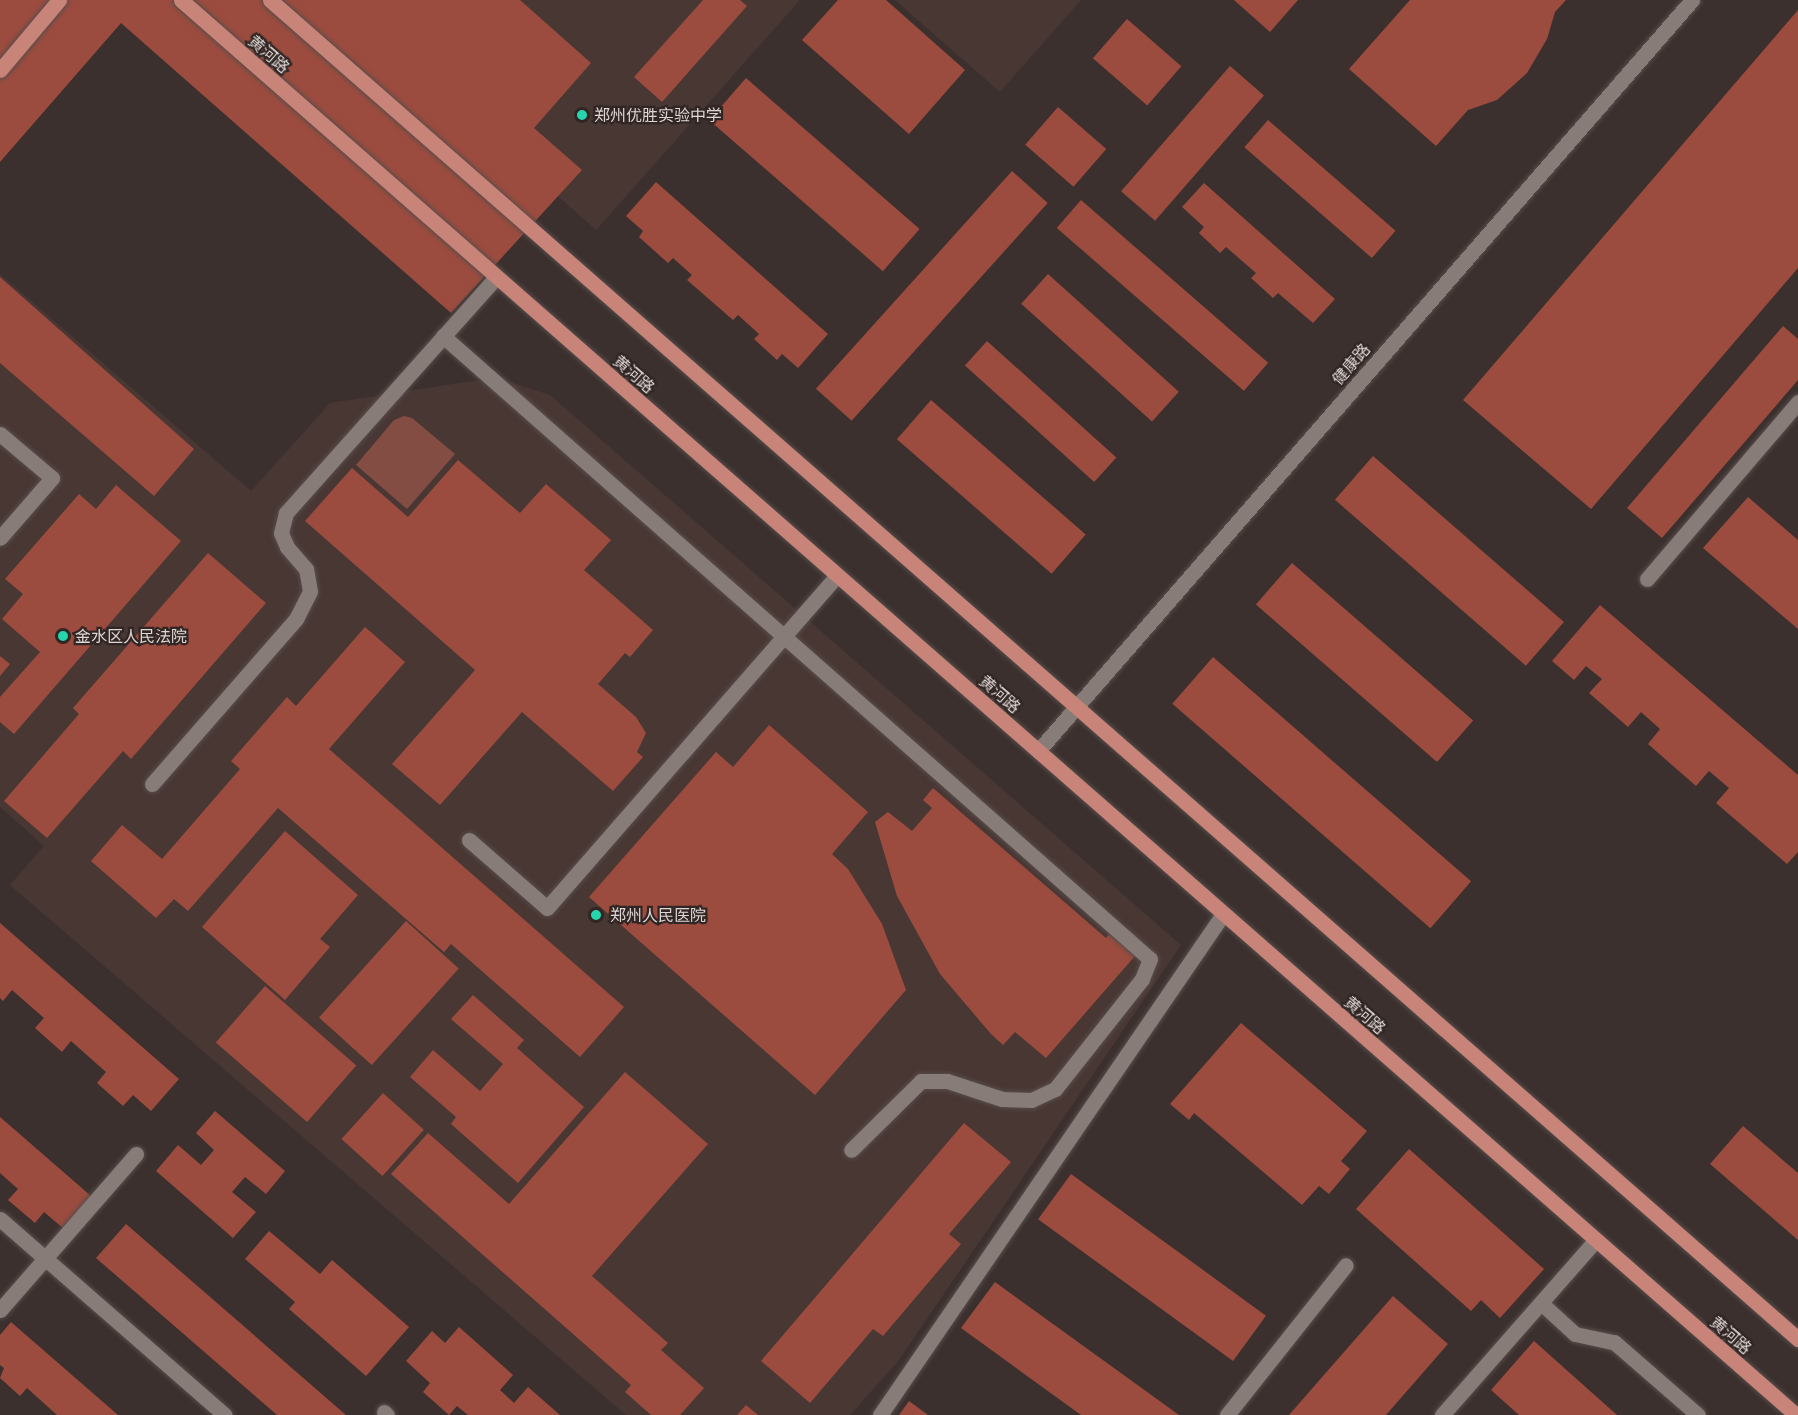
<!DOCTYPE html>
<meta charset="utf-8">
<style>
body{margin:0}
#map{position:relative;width:1798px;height:1415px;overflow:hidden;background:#3b302e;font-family:Inter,"Noto Sans SC",sans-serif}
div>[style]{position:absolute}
.built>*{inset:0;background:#493734}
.green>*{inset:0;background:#844d43}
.building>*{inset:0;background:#9c4c3f;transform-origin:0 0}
.roads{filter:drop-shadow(0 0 2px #574d4b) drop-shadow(0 0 2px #574d4b)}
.minor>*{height:15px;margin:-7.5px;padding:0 7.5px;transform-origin:7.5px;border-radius:7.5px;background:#887c79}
.major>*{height:15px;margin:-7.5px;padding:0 7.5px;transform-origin:7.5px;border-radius:7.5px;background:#c88478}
.dots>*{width:16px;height:16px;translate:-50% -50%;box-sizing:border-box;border:3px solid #312624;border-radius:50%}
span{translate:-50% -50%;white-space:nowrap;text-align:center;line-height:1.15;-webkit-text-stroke:4.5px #312624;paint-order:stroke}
.street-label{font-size:16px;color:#ded7d5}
.poi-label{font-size:16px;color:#ded7d5}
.left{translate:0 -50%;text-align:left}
</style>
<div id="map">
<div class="built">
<div style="clip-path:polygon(337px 0,800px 0,596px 230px)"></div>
<div style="clip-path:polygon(895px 0,1081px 0,1000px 92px)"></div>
<div style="clip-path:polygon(0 274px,251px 491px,330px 403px,472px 381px,510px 382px,550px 395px,1181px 945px,899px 1360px,850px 1415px,626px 1415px,10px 885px,44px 846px,0 807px)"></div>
</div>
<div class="green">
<div style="clip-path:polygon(404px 416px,412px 418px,455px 454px,407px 509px,356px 465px,394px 420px)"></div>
</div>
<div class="building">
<div style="clip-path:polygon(0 0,520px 0,591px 63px,534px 128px,582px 170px,451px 313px,121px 23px,0 162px)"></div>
<div style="clip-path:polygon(703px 0,740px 0,747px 6px,662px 102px,634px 77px)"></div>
<div style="clip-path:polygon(838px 0,886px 0,965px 70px,909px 134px,802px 40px)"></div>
<div style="clip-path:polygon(1234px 0,1298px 0,1270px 32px)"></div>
<div style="clip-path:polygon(1410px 0,1566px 0,1555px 12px,1547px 39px,1527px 73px,1497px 100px,1468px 110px,1436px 146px,1349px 69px)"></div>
<div style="clip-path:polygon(1798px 10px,1798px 268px,1591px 509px,1463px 400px)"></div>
<div style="left:1127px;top:19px;width:72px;height:52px;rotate:41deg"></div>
<div style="left:1230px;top:66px;width:45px;height:166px;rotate:41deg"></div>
<div style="left:746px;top:78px;width:230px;height:56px;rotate:41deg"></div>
<div style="left:1058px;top:107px;width:64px;height:50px;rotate:41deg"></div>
<div style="left:1268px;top:120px;width:169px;height:36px;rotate:41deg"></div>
<div style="left:1012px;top:171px;width:48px;height:293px;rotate:42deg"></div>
<div style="clip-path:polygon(656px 182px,828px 334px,798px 368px,782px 354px,777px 360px,754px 339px,759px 334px,738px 315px,733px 320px,687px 280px,692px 275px,673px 258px,668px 263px,639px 237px,643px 231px,626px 216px)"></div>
<div style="clip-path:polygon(1204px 183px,1335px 299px,1313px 323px,1278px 293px,1273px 298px,1251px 278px,1256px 273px,1226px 247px,1220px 253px,1199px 233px,1204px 227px,1182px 207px)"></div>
<div style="left:1081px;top:200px;width:248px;height:37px;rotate:41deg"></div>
<div style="left:1048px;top:274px;width:176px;height:40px;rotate:42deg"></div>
<div style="clip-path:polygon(0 277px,194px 449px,154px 496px,0 363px)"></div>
<div style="clip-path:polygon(1783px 326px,1798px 339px,1798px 380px,1662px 538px,1627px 508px)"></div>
<div style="left:987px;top:341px;width:174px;height:33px;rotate:42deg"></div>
<div style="left:931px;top:400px;width:205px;height:52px;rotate:41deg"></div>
<div style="left:1373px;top:456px;width:253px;height:58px;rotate:41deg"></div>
<div style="clip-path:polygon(458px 460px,520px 513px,546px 484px,611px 540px,584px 570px,653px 630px,630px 657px,625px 653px,598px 684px,636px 717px,646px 733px,637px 752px,643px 757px,613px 791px,522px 712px,440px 805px,392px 764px,475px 670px,305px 521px,352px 468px,408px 517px)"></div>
<div style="clip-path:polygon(116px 485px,181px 541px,14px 734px,0 722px,0 697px,40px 652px,2px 619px,23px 594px,5px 579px,79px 494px,96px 509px)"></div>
<div style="clip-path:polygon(1748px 497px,1798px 540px,1798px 629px,1703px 548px)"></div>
<div style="clip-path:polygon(208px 553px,266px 603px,131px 759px,123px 751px,47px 838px,4px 801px,79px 714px,73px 708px)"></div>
<div style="left:1292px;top:563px;width:240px;height:55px;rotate:41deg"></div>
<div style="clip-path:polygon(1600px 605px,1798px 775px,1798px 852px,1787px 864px,1716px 803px,1729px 788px,1709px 771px,1696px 786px,1648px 744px,1660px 729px,1641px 712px,1628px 727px,1589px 693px,1602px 679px,1586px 666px,1574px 680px,1552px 661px)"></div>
<div style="clip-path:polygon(365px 627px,405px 662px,329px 749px,624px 1007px,580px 1057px,451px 944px,444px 952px,278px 808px,188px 911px,174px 899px,156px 918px,91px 861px,122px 825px,162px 859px,240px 769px,231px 761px,287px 697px,296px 706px)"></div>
<div style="clip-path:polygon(0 656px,10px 664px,0 676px)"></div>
<div style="left:1213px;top:657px;width:342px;height:62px;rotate:41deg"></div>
<div style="clip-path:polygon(769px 725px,868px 812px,832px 854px,848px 869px,882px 924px,906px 990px,815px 1095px,589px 897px,716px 752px,733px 767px)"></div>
<div style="clip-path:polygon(933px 788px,1106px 938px,1109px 934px,1135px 956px,1046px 1058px,1015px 1032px,1003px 1045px,991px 1034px,940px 974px,897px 896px,875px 822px,888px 812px,912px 831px,932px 808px,923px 800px)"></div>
<div style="clip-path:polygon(285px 831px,358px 895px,320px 939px,330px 947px,285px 1000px,202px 927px)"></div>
<div style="left:406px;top:921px;width:71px;height:130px;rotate:42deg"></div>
<div style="clip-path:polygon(0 923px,179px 1079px,151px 1111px,133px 1095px,123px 1106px,97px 1083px,106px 1072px,71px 1041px,62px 1052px,35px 1028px,44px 1018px,12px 990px,3px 1001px,0 998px)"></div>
<div style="left:265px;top:986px;width:121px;height:75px;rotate:41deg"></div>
<div style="clip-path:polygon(473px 995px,524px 1040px,517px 1048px,584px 1107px,518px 1183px,451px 1124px,456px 1117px,410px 1077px,433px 1050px,480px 1091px,503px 1064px,451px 1019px)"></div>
<div style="clip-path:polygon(1241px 1023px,1367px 1131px,1341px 1161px,1350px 1169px,1329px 1194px,1319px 1186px,1302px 1205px,1194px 1113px,1189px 1120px,1170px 1104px)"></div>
<div style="clip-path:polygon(625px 1072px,708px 1144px,592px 1276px,668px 1343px,661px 1350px,704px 1388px,680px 1415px,651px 1415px,625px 1392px,631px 1385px,391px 1174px,428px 1133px,509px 1204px)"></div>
<div style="left:383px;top:1093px;width:55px;height:62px;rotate:42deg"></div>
<div style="clip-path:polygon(215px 1111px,285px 1171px,266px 1194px,245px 1177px,232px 1192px,256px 1212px,233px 1238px,156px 1171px,178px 1145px,201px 1165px,214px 1150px,196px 1133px)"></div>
<div style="clip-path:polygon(0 1117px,91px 1196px,63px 1228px,44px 1212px,35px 1223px,8px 1200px,18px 1189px,0 1173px)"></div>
<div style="clip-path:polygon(964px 1123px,1011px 1162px,949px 1234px,961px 1244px,883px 1336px,873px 1329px,810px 1403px,761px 1361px)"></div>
<div style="clip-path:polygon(1743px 1126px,1798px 1173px,1798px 1240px,1710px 1164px)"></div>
<div style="clip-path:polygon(1409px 1149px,1544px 1269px,1500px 1318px,1481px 1300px,1471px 1311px,1356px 1209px)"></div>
<div style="left:1071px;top:1174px;width:241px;height:56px;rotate:36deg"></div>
<div style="clip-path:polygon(126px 1224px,346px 1415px,277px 1415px,96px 1258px)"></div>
<div style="clip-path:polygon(269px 1231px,320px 1274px,332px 1260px,409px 1327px,366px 1376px,289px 1309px,295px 1302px,245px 1259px)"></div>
<div style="clip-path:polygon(995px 1282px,1179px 1415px,1081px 1415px,961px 1328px)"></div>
<div style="clip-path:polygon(1393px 1296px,1448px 1344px,1386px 1415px,1289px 1415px)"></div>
<div style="clip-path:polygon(11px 1322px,118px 1415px,57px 1415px,27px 1388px,20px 1396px,0 1378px,4px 1368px,0 1365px,0 1335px)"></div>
<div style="clip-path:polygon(459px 1327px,513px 1375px,500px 1390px,514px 1403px,528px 1387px,560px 1415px,468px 1415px,457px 1406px,449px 1415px,423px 1392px,430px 1383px,406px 1361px,432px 1331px,445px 1343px)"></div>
<div style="clip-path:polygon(1534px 1341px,1617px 1415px,1519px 1415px,1491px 1390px)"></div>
<div style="clip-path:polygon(909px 1401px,928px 1415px,899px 1415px)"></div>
<div style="clip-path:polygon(746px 1405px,758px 1415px,737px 1415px)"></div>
</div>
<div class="roads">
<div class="minor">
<div style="left:443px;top:336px;width:942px;rotate:41.39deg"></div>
<div style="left:1150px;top:959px;width:22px;rotate:112deg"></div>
<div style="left:1142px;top:979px;width:140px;rotate:128.3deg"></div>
<div style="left:1055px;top:1089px;width:26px;rotate:155deg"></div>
<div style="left:1031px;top:1100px;width:29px;rotate:-178deg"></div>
<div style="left:1002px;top:1099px;width:58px;rotate:-161.9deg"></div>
<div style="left:947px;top:1081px;width:26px;rotate:180deg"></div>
<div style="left:921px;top:1081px;width:98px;rotate:135.4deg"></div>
<div style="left:0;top:434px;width:68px;rotate:40.2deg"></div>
<div style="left:52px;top:478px;width:79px;rotate:130.9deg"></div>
<div style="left:1647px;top:579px;width:233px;rotate:-49.5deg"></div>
<div style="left:1038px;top:751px;width:996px;rotate:-48.95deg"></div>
<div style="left:152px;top:784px;width:219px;rotate:-48.9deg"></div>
<div style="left:296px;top:619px;width:31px;rotate:-63deg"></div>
<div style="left:310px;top:591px;width:22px;rotate:-100deg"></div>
<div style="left:306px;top:569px;width:29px;rotate:-131deg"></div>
<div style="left:287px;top:547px;width:15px;rotate:-113deg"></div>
<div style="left:281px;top:533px;width:21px;rotate:-76deg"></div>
<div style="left:286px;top:513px;width:316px;rotate:-48.3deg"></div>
<div style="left:469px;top:840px;width:103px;rotate:41.1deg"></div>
<div style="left:547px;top:908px;width:441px;rotate:-48.9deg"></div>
<div style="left:0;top:1219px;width:298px;rotate:41.1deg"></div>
<div style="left:1541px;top:1303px;width:46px;rotate:42.4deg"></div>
<div style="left:1575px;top:1334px;width:40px;rotate:12deg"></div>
<div style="left:1614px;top:1342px;width:111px;rotate:41deg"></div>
<div style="left:0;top:1310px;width:207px;rotate:-48.9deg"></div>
<div style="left:384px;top:1412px;width:4px;rotate:45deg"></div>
<div style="left:880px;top:1415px;width:607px;rotate:-55.6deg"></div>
<div style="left:1227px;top:1415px;width:191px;rotate:-51.6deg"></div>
<div style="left:1442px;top:1415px;width:232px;rotate:-48.7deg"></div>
</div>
<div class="major">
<div style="left:181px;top:0;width:2147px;rotate:41.22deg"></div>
<div style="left:270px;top:0;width:2032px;rotate:41.23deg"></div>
<div style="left:0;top:70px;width:92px;rotate:-49.9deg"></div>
</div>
</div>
<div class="dots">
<div style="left:582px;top:115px;background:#25d5ae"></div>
<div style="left:63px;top:636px;background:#25d5ae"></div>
<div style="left:596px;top:915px;background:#25d5ae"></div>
</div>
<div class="street-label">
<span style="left:269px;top:54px;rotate:41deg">黄河路</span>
<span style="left:1351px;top:364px;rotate:-49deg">健康路</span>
<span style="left:634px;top:374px;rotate:41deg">黄河路</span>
<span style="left:1000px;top:694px;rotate:41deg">黄河路</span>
<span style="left:1365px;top:1015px;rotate:41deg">黄河路</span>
<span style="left:1731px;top:1335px;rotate:41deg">黄河路</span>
</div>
<div class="poi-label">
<span class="left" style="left:594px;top:115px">郑州优胜实验中学</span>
<span class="left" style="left:75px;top:636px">金水区人民法院</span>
<span class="left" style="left:610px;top:915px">郑州人民医院</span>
</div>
</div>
